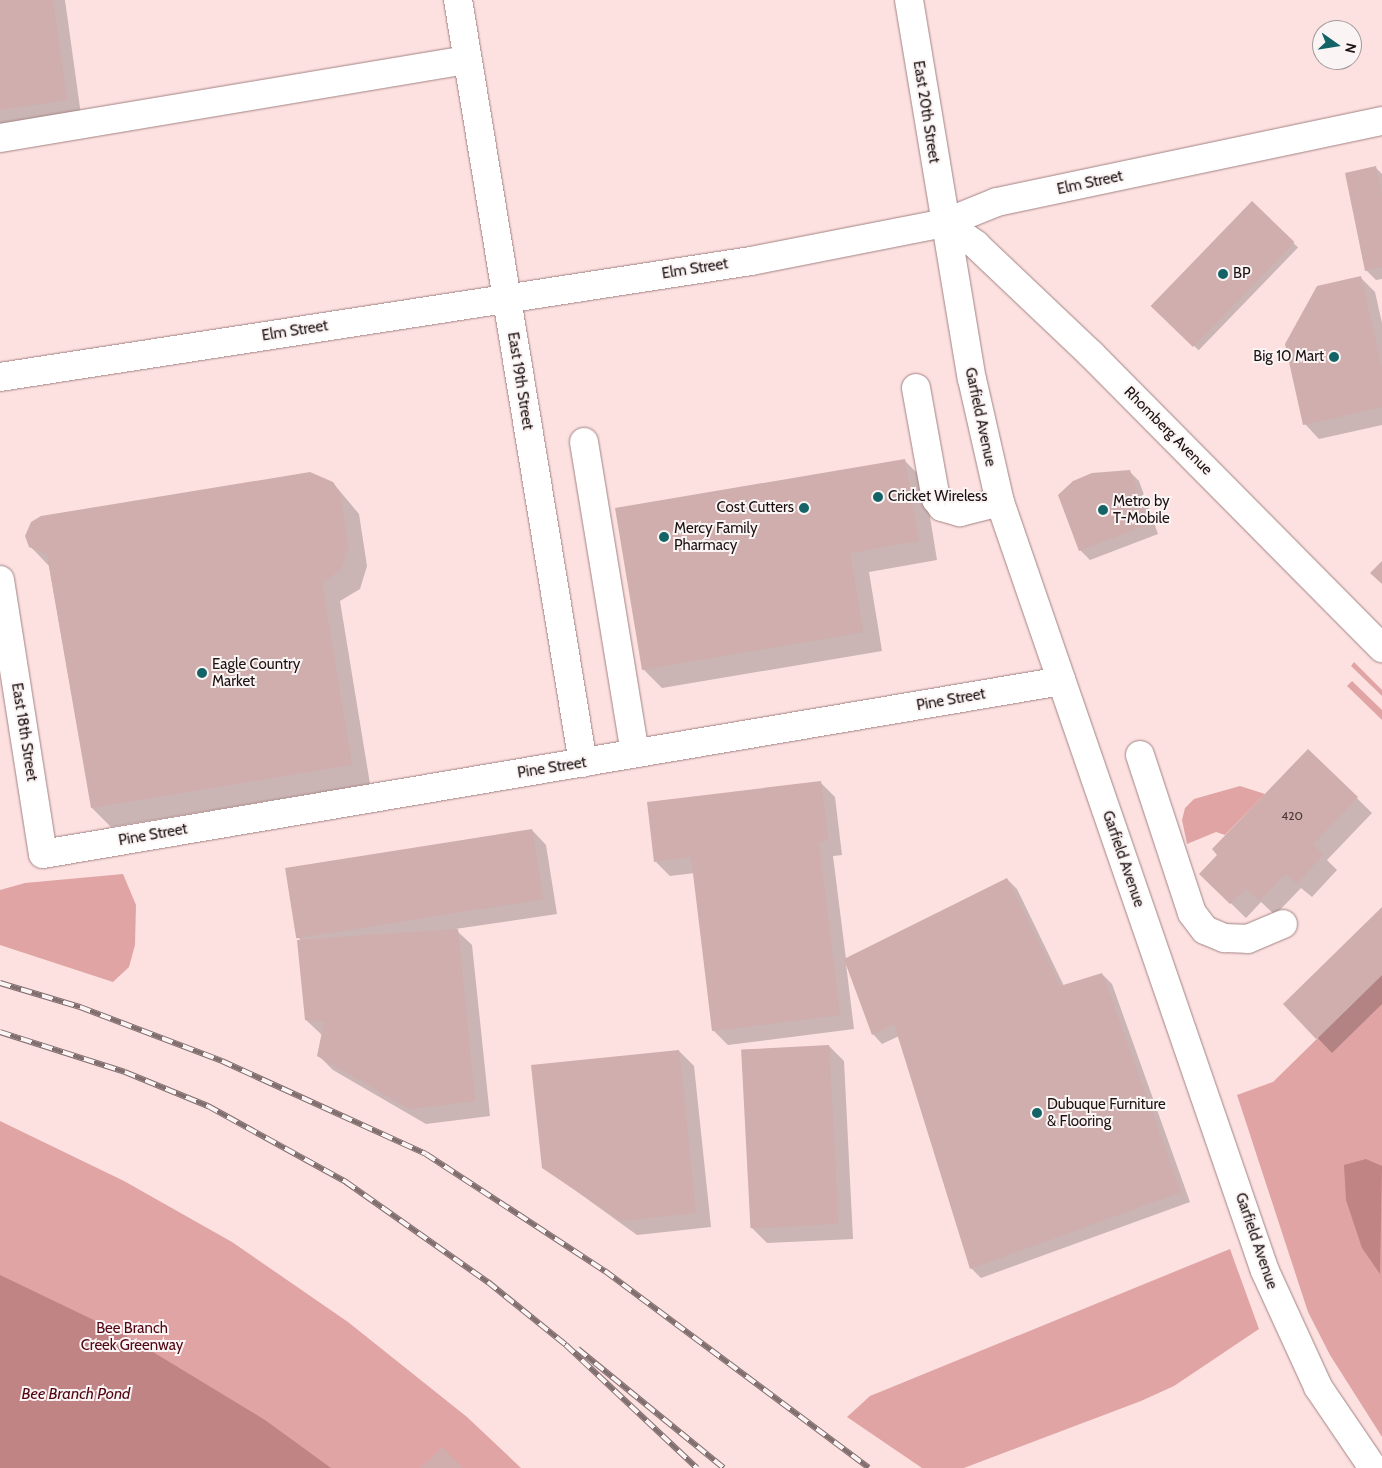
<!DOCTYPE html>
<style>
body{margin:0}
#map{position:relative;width:1382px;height:1468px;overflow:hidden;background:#fde1e1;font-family:Cabin,sans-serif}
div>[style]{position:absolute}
.green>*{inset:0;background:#e0a4a4}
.water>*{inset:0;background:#c18485}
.shadow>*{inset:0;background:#0003;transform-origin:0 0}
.building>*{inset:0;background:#cfaead;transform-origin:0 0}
.roads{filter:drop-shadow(0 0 1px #a38383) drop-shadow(0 0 1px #a38383)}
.minor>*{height:28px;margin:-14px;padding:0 14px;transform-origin:14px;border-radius:14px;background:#fff}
.major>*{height:28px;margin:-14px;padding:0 14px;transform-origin:14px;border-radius:14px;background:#fff}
.rail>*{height:5.5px;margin-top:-2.75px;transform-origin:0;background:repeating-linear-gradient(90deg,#fbf4f4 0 11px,#816e6e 0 22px);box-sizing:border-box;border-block:1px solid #816e6e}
.dots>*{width:14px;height:14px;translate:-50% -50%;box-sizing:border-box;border:2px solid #fbf4f4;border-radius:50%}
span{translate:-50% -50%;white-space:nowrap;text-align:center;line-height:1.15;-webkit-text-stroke:4px #fbf4f4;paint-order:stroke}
.number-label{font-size:12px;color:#4a3939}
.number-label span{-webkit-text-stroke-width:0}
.street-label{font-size:15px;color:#1d1212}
.poi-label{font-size:15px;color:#1d1212}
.left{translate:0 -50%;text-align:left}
.right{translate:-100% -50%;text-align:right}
.park-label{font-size:15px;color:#510613}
.water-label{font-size:16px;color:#510614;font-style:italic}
.north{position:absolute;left:1312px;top:20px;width:50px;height:50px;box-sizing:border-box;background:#fbf4f4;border:1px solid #a29a9a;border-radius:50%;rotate:103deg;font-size:14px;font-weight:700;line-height:20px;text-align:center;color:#1d1212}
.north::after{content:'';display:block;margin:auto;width:18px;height:22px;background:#146467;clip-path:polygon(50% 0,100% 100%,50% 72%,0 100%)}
</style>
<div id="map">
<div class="green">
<div style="clip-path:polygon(1354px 662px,1382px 690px,1382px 696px,1351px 666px)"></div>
<div style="clip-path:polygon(1352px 681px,1382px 710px,1382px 720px,1347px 686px)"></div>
<div style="clip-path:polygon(1240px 786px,1265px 794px,1225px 835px,1216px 832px,1187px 844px,1182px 820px,1185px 808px,1194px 799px)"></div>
<div style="clip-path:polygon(123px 874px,136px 905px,135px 945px,129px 967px,113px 982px,0 945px,0 890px,25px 883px)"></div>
<div style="clip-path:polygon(1382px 975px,1382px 1437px,1330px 1355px,1308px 1312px,1237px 1095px,1273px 1082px)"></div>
<div style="clip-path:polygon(0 1121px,124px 1181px,232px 1242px,348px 1322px,467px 1417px,521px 1468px,0 1468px)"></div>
<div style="clip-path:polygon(1230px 1249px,1259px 1329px,1174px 1386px,1141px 1401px,964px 1468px,922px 1468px,847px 1417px,870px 1396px)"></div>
</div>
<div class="water">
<div style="clip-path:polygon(1366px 1159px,1382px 1166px,1380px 1274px,1362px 1248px,1346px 1200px,1344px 1165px)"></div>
<div style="clip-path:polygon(0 1275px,125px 1335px,265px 1420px,331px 1468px,0 1468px)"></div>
</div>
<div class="shadow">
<div style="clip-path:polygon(0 0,65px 0,81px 115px,0 127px)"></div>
<div style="clip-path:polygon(1376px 168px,1382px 174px,1382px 279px,1376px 280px,1366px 270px)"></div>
<div style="left:1252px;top:203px;width:64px;height:143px;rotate:44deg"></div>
<div style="clip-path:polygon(1360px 277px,1375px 292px,1382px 323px,1382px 425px,1319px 439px,1305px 424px)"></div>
<div style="clip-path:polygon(905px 461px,924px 480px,937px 560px,869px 572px,882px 651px,662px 688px,643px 669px)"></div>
<div style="clip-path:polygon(1129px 471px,1139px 481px,1158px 534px,1090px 560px,1080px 550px)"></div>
<div style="clip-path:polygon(333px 483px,359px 514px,367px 566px,360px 589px,340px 601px,370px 784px,111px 827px,92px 808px,49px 566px,30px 546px)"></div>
<div style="clip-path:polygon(1308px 750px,1372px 813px,1327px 860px,1337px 870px,1312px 897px,1301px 888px,1275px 915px,1261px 902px,1246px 918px,1201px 874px)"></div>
<div style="clip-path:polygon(820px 782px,835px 797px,842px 855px,833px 856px,846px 959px,1007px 879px,1017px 889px,1064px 986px,1102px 974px,1112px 984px,1190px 1202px,981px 1278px,971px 1268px,899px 1036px,882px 1044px,873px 1034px,846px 964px,854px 1029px,728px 1045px,713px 1030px,695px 873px,670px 876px,656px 862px)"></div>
<div style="clip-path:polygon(532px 830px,546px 845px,557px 914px,455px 929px,472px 945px,490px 1116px,426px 1124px,333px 1070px,318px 1055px,322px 1035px,306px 1020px,302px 941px,296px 936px)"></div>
<div style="clip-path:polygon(1382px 909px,1382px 1004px,1332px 1053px,1285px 1004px)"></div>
<div style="clip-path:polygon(829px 1046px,844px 1061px,853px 1239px,767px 1243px,752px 1228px)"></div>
<div style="clip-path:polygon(679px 1051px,694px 1066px,711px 1227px,637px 1235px,543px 1167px)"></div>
</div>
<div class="building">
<div style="clip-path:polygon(0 0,53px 0,67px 100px,0 110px)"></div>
<div style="clip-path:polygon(1376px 166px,1382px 195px,1382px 267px,1365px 271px,1345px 173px)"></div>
<div style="left:1252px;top:201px;width:59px;height:146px;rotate:44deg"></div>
<div style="clip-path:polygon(1361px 276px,1382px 369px,1382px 407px,1303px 425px,1285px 344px,1317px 286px)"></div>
<div style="clip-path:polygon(905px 459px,919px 541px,850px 553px,863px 632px,642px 670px,615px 508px)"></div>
<div style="clip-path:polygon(1130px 470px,1149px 524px,1079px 551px,1058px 495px,1073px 481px,1092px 473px)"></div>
<div style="clip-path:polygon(310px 472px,333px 482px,340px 493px,348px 546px,341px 570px,322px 582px,352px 765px,91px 808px,47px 555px,29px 547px,25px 536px,31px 522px,41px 516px)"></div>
<div style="clip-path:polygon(1382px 561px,1382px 584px,1370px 573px)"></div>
<div style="clip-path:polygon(1308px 749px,1358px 797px,1313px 844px,1323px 855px,1296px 884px,1286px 874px,1259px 901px,1246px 888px,1230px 904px,1199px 874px,1217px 855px,1212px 849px)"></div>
<div style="clip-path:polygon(821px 781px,828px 840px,819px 842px,840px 1015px,712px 1031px,691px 857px,654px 862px,647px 802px)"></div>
<div style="left:532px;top:829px;width:71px;height:250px;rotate:81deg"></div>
<div style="clip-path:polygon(1007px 878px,1060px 986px,1102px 973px,1181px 1192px,970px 1269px,894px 1024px,872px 1035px,844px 959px)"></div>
<div style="clip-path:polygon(1382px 907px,1382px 975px,1316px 1039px,1283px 1004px)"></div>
<div style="clip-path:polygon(458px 929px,475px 1101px,410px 1109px,317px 1056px,324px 1022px,305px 1020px,297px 940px)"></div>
<div style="left:829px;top:1045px;width:179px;height:88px;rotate:87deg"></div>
<div style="clip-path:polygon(679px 1050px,696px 1213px,621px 1221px,542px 1168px,531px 1065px)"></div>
<div style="clip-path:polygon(442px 1447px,463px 1468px,420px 1468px)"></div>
</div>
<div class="roads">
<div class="minor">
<div style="left:458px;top:0;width:773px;rotate:80.7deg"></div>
<div style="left:909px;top:0;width:384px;rotate:80.6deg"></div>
<div style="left:972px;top:379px;width:126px;rotate:77.2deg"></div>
<div style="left:1000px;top:502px;width:813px;rotate:70.99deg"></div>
<div style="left:1265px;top:1271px;width:128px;rotate:65.4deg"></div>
<div style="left:1318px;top:1387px;width:98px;rotate:55.8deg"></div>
<div style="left:0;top:138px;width:474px;rotate:-9.5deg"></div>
<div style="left:945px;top:223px;width:56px;rotate:-22deg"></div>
<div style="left:997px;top:202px;width:393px;rotate:-11.9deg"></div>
<div style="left:916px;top:388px;width:113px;rotate:79.8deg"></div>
<div style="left:936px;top:499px;width:10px;rotate:53deg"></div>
<div style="left:942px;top:507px;width:19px;rotate:16deg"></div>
<div style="left:960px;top:512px;width:41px;rotate:-14deg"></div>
<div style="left:584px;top:442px;width:315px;rotate:80.7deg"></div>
<div style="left:0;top:580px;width:277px;rotate:81.1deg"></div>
<div style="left:43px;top:854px;width:1033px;rotate:-9.64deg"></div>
<div style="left:1140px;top:755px;width:166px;rotate:71.8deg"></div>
<div style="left:1192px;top:913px;width:21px;rotate:53deg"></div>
<div style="left:1205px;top:930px;width:21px;rotate:23deg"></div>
<div style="left:1224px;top:938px;width:24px;rotate:2deg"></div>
<div style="left:1248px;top:939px;width:38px;rotate:-23deg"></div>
</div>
<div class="major">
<div style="left:0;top:377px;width:760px;rotate:-8.78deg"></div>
<div style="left:751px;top:261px;width:198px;rotate:-11.1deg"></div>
<div style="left:945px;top:223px;width:38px;rotate:35deg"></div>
<div style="left:976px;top:245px;width:158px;rotate:43.5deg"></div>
<div style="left:1091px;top:354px;width:414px;rotate:45.3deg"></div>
</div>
</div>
<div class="rail">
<div style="left:0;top:983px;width:84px;rotate:16.7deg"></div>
<div style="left:80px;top:1007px;width:152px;rotate:20.8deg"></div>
<div style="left:222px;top:1061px;width:224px;rotate:24.5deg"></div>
<div style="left:426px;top:1154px;width:214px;rotate:33.2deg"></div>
<div style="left:605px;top:1271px;width:329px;rotate:36.7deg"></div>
<div style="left:0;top:1032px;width:131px;rotate:17.7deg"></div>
<div style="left:125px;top:1072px;width:90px;rotate:22.3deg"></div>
<div style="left:208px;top:1106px;width:158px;rotate:28.8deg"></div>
<div style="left:346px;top:1182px;width:174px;rotate:35.2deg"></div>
<div style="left:488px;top:1282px;width:100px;rotate:38.9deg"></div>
<div style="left:566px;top:1345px;width:180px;rotate:43.2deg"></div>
<div style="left:578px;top:1349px;width:188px;rotate:39.2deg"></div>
</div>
<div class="dots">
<div style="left:1223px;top:274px;background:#146467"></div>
<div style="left:1334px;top:357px;background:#146467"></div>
<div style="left:878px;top:497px;background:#146467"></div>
<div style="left:804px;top:508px;background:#146467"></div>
<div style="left:1103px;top:510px;background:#146467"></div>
<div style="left:664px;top:537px;background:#146467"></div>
<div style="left:202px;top:673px;background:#146467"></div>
<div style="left:1037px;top:1113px;background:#146467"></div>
</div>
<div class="number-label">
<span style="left:1292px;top:816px">420</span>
</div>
<div class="street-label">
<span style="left:926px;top:112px;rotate:81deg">East 20th Street</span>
<span style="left:1090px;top:183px;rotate:-12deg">Elm Street</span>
<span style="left:695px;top:269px;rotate:-9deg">Elm Street</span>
<span style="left:295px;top:331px;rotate:-9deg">Elm Street</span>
<span style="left:520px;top:381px;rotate:81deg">East 19th Street</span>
<span style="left:980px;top:417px;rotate:78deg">Garfield Avenue</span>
<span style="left:1168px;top:431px;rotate:45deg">Rhomberg Avenue</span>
<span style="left:951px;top:700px;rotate:-10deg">Pine Street</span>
<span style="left:24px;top:732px;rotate:81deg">East 18th Street</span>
<span style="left:552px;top:768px;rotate:-9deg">Pine Street</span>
<span style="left:153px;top:835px;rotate:-10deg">Pine Street</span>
<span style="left:1123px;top:859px;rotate:71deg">Garfield Avenue</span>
<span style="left:1256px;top:1241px;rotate:71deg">Garfield Avenue</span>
</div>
<div class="poi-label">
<span class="left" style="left:1233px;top:274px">BP</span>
<span class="right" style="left:1324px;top:357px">Big 10 Mart</span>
<span class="left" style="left:888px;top:497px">Cricket Wireless</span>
<span class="left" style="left:1113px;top:510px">Metro by<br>T-Mobile</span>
<span class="right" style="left:794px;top:508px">Cost Cutters</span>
<span class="left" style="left:674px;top:537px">Mercy Family<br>Pharmacy</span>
<span class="left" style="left:212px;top:673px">Eagle Country<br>Market</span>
<span class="left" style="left:1047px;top:1113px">Dubuque Furniture<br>&amp; Flooring</span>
</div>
<div class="park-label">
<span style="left:132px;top:1337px">Bee Branch<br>Creek Greenway</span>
</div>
<div class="water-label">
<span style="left:76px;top:1394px">Bee Branch Pond</span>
</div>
<div class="north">N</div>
</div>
